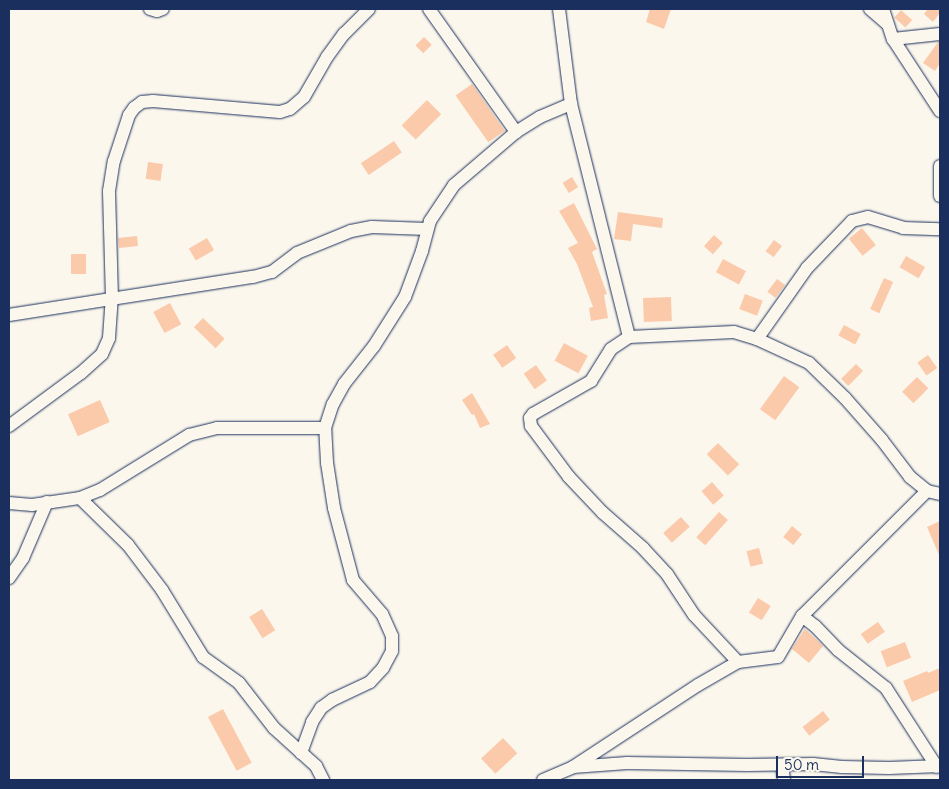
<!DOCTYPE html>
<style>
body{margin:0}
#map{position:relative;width:949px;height:789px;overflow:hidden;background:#fbf7ec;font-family:Delius,sans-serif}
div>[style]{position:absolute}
.building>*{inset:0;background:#fbcaab;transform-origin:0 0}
.roads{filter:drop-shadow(0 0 1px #1b2f5e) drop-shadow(0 0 1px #1b2f5e)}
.minor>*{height:12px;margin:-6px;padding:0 6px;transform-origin:6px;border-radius:6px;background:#fbf7ec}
span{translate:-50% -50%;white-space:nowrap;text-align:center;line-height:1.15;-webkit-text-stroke:4.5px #fbf7ec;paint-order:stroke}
.frame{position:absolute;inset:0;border:10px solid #1b2f5e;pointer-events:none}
.scale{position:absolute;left:776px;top:756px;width:88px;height:22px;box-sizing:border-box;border:2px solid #1b2f5e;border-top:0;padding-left:6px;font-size:15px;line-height:18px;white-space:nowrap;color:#1b2f5e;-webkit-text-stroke:4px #fbf7ec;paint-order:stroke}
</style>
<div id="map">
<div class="building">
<div style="clip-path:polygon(650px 9px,671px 9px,664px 29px,646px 22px)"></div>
<div style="clip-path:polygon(928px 9px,940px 9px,940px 13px,933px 22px,924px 14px)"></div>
<div style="left:901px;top:10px;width:15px;height:10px;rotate:42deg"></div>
<div style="left:424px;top:37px;width:11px;height:12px;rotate:45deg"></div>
<div style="clip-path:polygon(938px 42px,940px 42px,940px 63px,935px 71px,923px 63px)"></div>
<div style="left:472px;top:84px;width:57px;height:20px;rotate:55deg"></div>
<div style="left:427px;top:100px;width:20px;height:36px;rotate:45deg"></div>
<div style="left:394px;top:141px;width:14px;height:40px;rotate:56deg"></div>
<div style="left:148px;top:162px;width:15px;height:17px;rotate:8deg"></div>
<div style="left:572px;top:177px;width:12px;height:11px;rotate:59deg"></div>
<div style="clip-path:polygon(574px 203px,597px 249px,592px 252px,607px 294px,604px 295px,608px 318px,591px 321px,589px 308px,593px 307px,577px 264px,568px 248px,578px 243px,559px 211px)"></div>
<div style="clip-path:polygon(618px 212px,663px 218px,662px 228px,633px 224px,631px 241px,614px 239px)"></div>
<div style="left:862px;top:228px;width:22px;height:17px;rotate:51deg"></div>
<div style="left:714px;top:235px;width:12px;height:15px;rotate:42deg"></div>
<div style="left:137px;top:236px;width:10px;height:19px;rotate:84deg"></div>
<div style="left:207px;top:238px;width:14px;height:21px;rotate:60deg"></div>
<div style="left:774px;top:240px;width:10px;height:14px;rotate:37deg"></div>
<div style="left:71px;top:254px;width:15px;height:20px"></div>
<div style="left:906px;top:256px;width:22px;height:13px;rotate:30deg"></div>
<div style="left:723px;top:259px;width:26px;height:15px;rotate:28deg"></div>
<div style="left:884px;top:278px;width:10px;height:34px;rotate:24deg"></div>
<div style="left:777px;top:279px;width:10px;height:16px;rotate:37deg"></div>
<div style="left:745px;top:294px;width:19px;height:16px;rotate:21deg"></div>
<div style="left:671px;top:297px;width:24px;height:28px;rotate:88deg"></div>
<div style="left:170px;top:303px;width:24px;height:19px;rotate:62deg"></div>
<div style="left:203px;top:318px;width:30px;height:13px;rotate:44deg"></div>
<div style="left:844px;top:325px;width:19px;height:12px;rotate:28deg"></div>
<div style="left:564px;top:343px;width:27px;height:20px;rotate:28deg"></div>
<div style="left:507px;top:345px;width:16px;height:17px;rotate:55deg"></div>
<div style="left:928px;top:355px;width:16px;height:13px;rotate:55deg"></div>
<div style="left:856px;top:364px;width:10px;height:21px;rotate:45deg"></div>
<div style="left:536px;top:365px;width:19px;height:15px;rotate:55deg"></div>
<div style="left:784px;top:376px;width:19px;height:41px;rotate:36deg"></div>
<div style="left:917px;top:377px;width:16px;height:21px;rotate:45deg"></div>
<div style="clip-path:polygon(472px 393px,490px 424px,480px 428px,474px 414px,472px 415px,462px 400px)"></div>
<div style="left:100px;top:400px;width:24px;height:35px;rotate:66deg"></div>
<div style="left:718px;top:443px;width:30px;height:16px;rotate:45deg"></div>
<div style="left:712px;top:482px;width:18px;height:14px;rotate:49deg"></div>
<div style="left:719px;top:512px;width:12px;height:34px;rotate:42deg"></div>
<div style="left:681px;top:517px;width:13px;height:24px;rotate:48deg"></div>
<div style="clip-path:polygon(940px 521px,940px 557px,927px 527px)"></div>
<div style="left:792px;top:526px;width:13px;height:14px;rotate:39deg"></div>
<div style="left:759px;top:548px;width:16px;height:13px;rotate:75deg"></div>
<div style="left:758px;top:598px;width:15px;height:17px;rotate:32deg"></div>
<div style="left:262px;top:609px;width:25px;height:15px;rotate:58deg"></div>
<div style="left:878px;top:622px;width:12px;height:21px;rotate:55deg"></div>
<div style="clip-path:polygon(805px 629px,823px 646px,809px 663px,792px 649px)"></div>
<div style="left:905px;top:642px;width:17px;height:26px;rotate:69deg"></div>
<div style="clip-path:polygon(940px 668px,940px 690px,912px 702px,903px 681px,927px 671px,928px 673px)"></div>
<div style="left:223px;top:709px;width:61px;height:17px;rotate:62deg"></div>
<div style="left:823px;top:711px;width:11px;height:26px;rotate:52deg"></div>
<div style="left:503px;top:738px;width:21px;height:30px;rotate:47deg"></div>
</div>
<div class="roads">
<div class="minor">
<div style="left:150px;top:9px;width:7px;rotate:16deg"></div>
<div style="left:157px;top:11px;width:6px;rotate:-18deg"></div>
<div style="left:429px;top:9px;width:151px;rotate:54.7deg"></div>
<div style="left:559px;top:9px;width:96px;rotate:82.8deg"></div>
<div style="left:571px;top:104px;width:240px;rotate:76deg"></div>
<div style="left:870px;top:9px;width:23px;rotate:41deg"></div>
<div style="left:883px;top:9px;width:32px;rotate:72deg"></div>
<div style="left:893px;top:39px;width:86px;rotate:56.9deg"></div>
<div style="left:893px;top:39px;width:47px;rotate:-6.1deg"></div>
<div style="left:940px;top:166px;width:30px;rotate:90deg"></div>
<div style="left:9px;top:315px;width:247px;rotate:-8.9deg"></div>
<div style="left:253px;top:277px;width:20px;rotate:-15deg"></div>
<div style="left:272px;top:272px;width:31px;rotate:-37deg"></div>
<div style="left:297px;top:253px;width:58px;rotate:-22.2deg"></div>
<div style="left:351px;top:231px;width:21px;rotate:-11deg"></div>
<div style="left:372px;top:227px;width:55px;rotate:2.1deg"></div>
<div style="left:757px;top:339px;width:87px;rotate:-54.8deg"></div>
<div style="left:807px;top:268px;width:65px;rotate:-46.2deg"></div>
<div style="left:852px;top:221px;width:16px;rotate:-14deg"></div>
<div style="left:868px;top:217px;width:37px;rotate:17deg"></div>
<div style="left:903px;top:228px;width:37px;rotate:2deg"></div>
<div style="left:9px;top:426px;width:89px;rotate:-36.4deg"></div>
<div style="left:81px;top:373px;width:28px;rotate:-42deg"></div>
<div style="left:102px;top:354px;width:17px;rotate:-66deg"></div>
<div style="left:109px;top:338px;width:39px;rotate:-86deg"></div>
<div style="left:112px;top:299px;width:108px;rotate:-91.6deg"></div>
<div style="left:109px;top:191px;width:30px;rotate:-81deg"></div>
<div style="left:114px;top:161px;width:48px;rotate:-71.9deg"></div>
<div style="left:129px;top:115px;width:9px;rotate:-54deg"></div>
<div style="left:134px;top:108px;width:10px;rotate:-37deg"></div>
<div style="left:142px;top:102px;width:11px;rotate:-5deg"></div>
<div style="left:153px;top:101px;width:127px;rotate:5deg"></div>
<div style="left:280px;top:112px;width:10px;rotate:-17deg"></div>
<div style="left:290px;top:109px;width:18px;rotate:-41deg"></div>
<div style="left:304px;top:97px;width:46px;rotate:-60.1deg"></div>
<div style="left:327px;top:57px;width:29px;rotate:-54deg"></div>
<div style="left:344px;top:34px;width:35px;rotate:-45deg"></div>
<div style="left:80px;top:498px;width:67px;rotate:44.4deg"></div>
<div style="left:128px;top:545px;width:56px;rotate:52.9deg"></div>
<div style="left:162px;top:590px;width:79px;rotate:58.5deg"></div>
<div style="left:203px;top:657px;width:44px;rotate:35.8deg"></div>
<div style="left:239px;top:683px;width:57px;rotate:52.1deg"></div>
<div style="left:274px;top:728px;width:57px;rotate:42.1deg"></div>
<div style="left:316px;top:766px;width:16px;rotate:63deg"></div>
<div style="left:9px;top:503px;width:23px;rotate:5deg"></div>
<div style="left:32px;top:505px;width:49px;rotate:-8.3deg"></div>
<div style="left:80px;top:498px;width:22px;rotate:-22deg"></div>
<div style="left:100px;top:490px;width:105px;rotate:-31.7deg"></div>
<div style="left:189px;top:435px;width:29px;rotate:-14deg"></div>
<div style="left:217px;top:428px;width:108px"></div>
<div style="left:9px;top:578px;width:24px;rotate:-55deg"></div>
<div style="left:23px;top:558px;width:61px;rotate:-66.8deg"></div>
<div style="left:802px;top:616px;width:16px;rotate:38deg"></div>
<div style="left:815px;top:626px;width:33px;rotate:46deg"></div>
<div style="left:838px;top:650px;width:61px;rotate:38.4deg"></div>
<div style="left:886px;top:688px;width:94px;rotate:57.2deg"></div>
<div style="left:738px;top:662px;width:64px;rotate:-133.1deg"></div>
<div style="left:694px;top:615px;width:49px;rotate:-123.4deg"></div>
<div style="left:667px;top:574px;width:35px;rotate:-133deg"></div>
<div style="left:643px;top:548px;width:53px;rotate:-138.8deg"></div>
<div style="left:603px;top:513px;width:50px;rotate:-133.4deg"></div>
<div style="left:569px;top:477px;width:64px;rotate:-126.7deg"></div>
<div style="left:531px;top:426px;width:8px;rotate:-97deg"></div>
<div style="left:530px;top:418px;width:5px;rotate:-53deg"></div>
<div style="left:533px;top:414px;width:67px;rotate:-29.6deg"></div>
<div style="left:591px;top:381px;width:38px;rotate:-58deg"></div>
<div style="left:611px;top:349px;width:22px;rotate:-34deg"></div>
<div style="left:629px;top:337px;width:105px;rotate:-2.7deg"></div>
<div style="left:734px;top:332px;width:24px;rotate:17deg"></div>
<div style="left:757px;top:339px;width:57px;rotate:24.8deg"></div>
<div style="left:809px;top:363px;width:50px;rotate:44.2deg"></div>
<div style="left:845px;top:398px;width:56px;rotate:48.6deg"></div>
<div style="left:882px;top:440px;width:46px;rotate:52.9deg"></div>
<div style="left:910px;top:477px;width:22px;rotate:39deg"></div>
<div style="left:927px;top:491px;width:13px;rotate:13deg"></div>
<div style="left:301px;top:753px;width:33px;rotate:-70deg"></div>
<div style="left:312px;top:722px;width:17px;rotate:-57deg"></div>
<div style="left:321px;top:708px;width:14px;rotate:-36deg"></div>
<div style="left:332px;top:700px;width:42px;rotate:-25.3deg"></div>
<div style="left:370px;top:682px;width:19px;rotate:-47deg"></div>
<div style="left:383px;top:668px;width:19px;rotate:-62deg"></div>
<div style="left:392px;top:651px;width:15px;rotate:-90deg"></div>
<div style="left:392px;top:636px;width:24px;rotate:-114deg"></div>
<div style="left:382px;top:614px;width:45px;rotate:-130.5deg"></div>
<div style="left:353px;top:580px;width:74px;rotate:-104.8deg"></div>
<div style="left:334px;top:508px;width:46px;rotate:-98.8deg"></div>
<div style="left:327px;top:463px;width:35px;rotate:-93deg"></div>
<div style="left:325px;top:428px;width:25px;rotate:-72deg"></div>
<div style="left:333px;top:404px;width:23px;rotate:-61deg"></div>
<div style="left:344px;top:384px;width:48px;rotate:-51.7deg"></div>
<div style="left:374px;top:346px;width:58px;rotate:-57.7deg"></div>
<div style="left:405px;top:297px;width:49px;rotate:-69.7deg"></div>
<div style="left:422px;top:251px;width:31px;rotate:-75deg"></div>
<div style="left:430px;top:221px;width:43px;rotate:-56.3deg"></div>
<div style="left:454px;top:185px;width:82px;rotate:-40.5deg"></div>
<div style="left:516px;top:132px;width:28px;rotate:-32deg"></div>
<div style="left:540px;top:117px;width:34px;rotate:-23deg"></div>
<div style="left:782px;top:765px;width:15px;rotate:82deg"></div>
<div style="left:573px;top:767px;width:149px;rotate:-33.3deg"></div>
<div style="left:698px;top:685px;width:46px;rotate:-29.9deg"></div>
<div style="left:738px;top:662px;width:40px;rotate:-7.1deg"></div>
<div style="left:778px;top:657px;width:48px;rotate:-59.7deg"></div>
<div style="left:802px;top:616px;width:177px;rotate:-45deg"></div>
<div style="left:543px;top:780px;width:33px;rotate:-23deg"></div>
<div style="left:573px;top:767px;width:54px;rotate:-4.2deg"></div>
<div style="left:627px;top:763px;width:120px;rotate:1deg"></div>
<div style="left:747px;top:765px;width:66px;rotate:-0.9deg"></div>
<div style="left:813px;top:764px;width:29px;rotate:6deg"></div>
<div style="left:842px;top:767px;width:47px;rotate:1.2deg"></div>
<div style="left:889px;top:768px;width:51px;rotate:-2.2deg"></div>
</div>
</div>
<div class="frame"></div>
<div class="scale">50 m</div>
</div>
